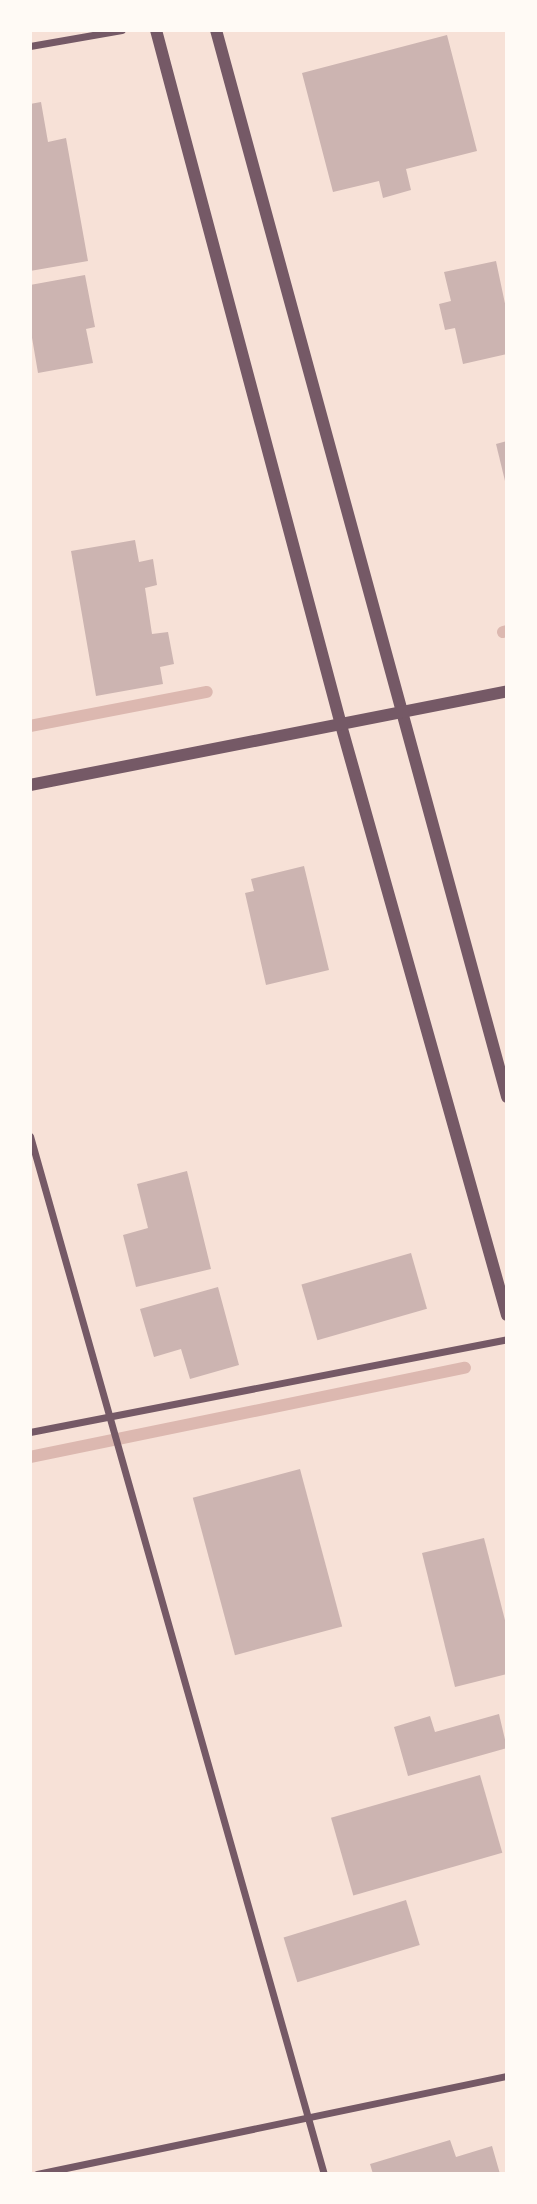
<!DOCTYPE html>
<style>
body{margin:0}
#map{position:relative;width:537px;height:2204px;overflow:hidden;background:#f7e1d7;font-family:"Noto Sans",sans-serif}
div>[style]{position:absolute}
.stream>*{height:12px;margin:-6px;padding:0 6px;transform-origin:6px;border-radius:6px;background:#dcb8b0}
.building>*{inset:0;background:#ccb4b1;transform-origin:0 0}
.minor>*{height:7px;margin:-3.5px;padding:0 3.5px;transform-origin:3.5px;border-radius:3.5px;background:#755966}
.tertiary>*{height:12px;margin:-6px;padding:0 6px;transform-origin:6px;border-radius:6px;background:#755966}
span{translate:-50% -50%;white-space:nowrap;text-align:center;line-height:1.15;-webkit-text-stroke:7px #fffaf5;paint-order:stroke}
.frame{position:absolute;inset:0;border:32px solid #fffaf5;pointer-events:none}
</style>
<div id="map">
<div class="stream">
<div style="left:503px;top:632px;width:4px;rotate:-14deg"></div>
<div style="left:30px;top:726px;width:180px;rotate:-10.9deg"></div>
<div style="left:30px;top:1457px;width:444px;rotate:-11.6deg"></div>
</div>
<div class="building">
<div style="clip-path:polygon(447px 35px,477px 151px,406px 169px,411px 190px,383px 198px,379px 181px,333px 192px,302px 73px)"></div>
<div style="clip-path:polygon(41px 102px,48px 142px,66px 138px,88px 261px,30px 271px,30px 104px)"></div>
<div style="clip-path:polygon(496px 261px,507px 313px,507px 354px,463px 364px,455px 328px,445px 330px,439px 304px,451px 301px,444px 272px)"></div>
<div style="clip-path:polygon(85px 275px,95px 327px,86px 329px,93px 363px,38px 373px,30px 326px,30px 285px)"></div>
<div style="clip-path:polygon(507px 441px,507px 485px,506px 485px,496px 444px)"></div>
<div style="clip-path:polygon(135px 540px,139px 562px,153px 559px,157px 585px,145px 588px,152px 634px,168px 632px,174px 664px,160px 667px,163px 684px,96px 696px,71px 551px)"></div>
<div style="clip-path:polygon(304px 866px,329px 970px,266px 985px,245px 893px,254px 891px,251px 879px)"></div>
<div style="clip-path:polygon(187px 1171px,211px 1269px,136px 1287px,123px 1235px,148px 1228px,137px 1184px)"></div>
<div style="left:411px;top:1253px;width:58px;height:114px;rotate:74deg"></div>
<div style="clip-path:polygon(218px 1287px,239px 1365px,190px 1379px,181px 1349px,154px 1357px,140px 1309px)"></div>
<div style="left:300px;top:1469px;width:163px;height:111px;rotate:75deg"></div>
<div style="clip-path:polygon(484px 1538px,507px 1628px,507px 1674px,455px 1687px,422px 1553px)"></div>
<div style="clip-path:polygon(499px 1714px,507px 1748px,408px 1776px,394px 1727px,430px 1716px,435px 1732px)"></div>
<div style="left:480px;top:1775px;width:81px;height:155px;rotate:74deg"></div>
<div style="left:406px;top:1900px;width:47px;height:128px;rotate:73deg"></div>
<div style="clip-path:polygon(450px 2140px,456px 2157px,492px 2146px,500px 2174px,373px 2174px,370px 2164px)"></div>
</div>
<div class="minor">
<div style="left:30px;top:46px;width:93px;rotate:-9.9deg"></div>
<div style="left:30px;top:1136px;width:1079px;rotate:74.19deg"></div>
<div style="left:30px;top:1432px;width:486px;rotate:-11deg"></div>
<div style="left:37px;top:2174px;width:480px;rotate:-11.8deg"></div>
</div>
<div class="tertiary">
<div style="left:156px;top:30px;width:719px;rotate:75.09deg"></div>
<div style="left:341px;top:725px;width:613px;rotate:74.29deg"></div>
<div style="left:216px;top:30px;width:1106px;rotate:74.74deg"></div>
<div style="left:30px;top:785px;width:486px;rotate:-11.1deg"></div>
</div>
<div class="frame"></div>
</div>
